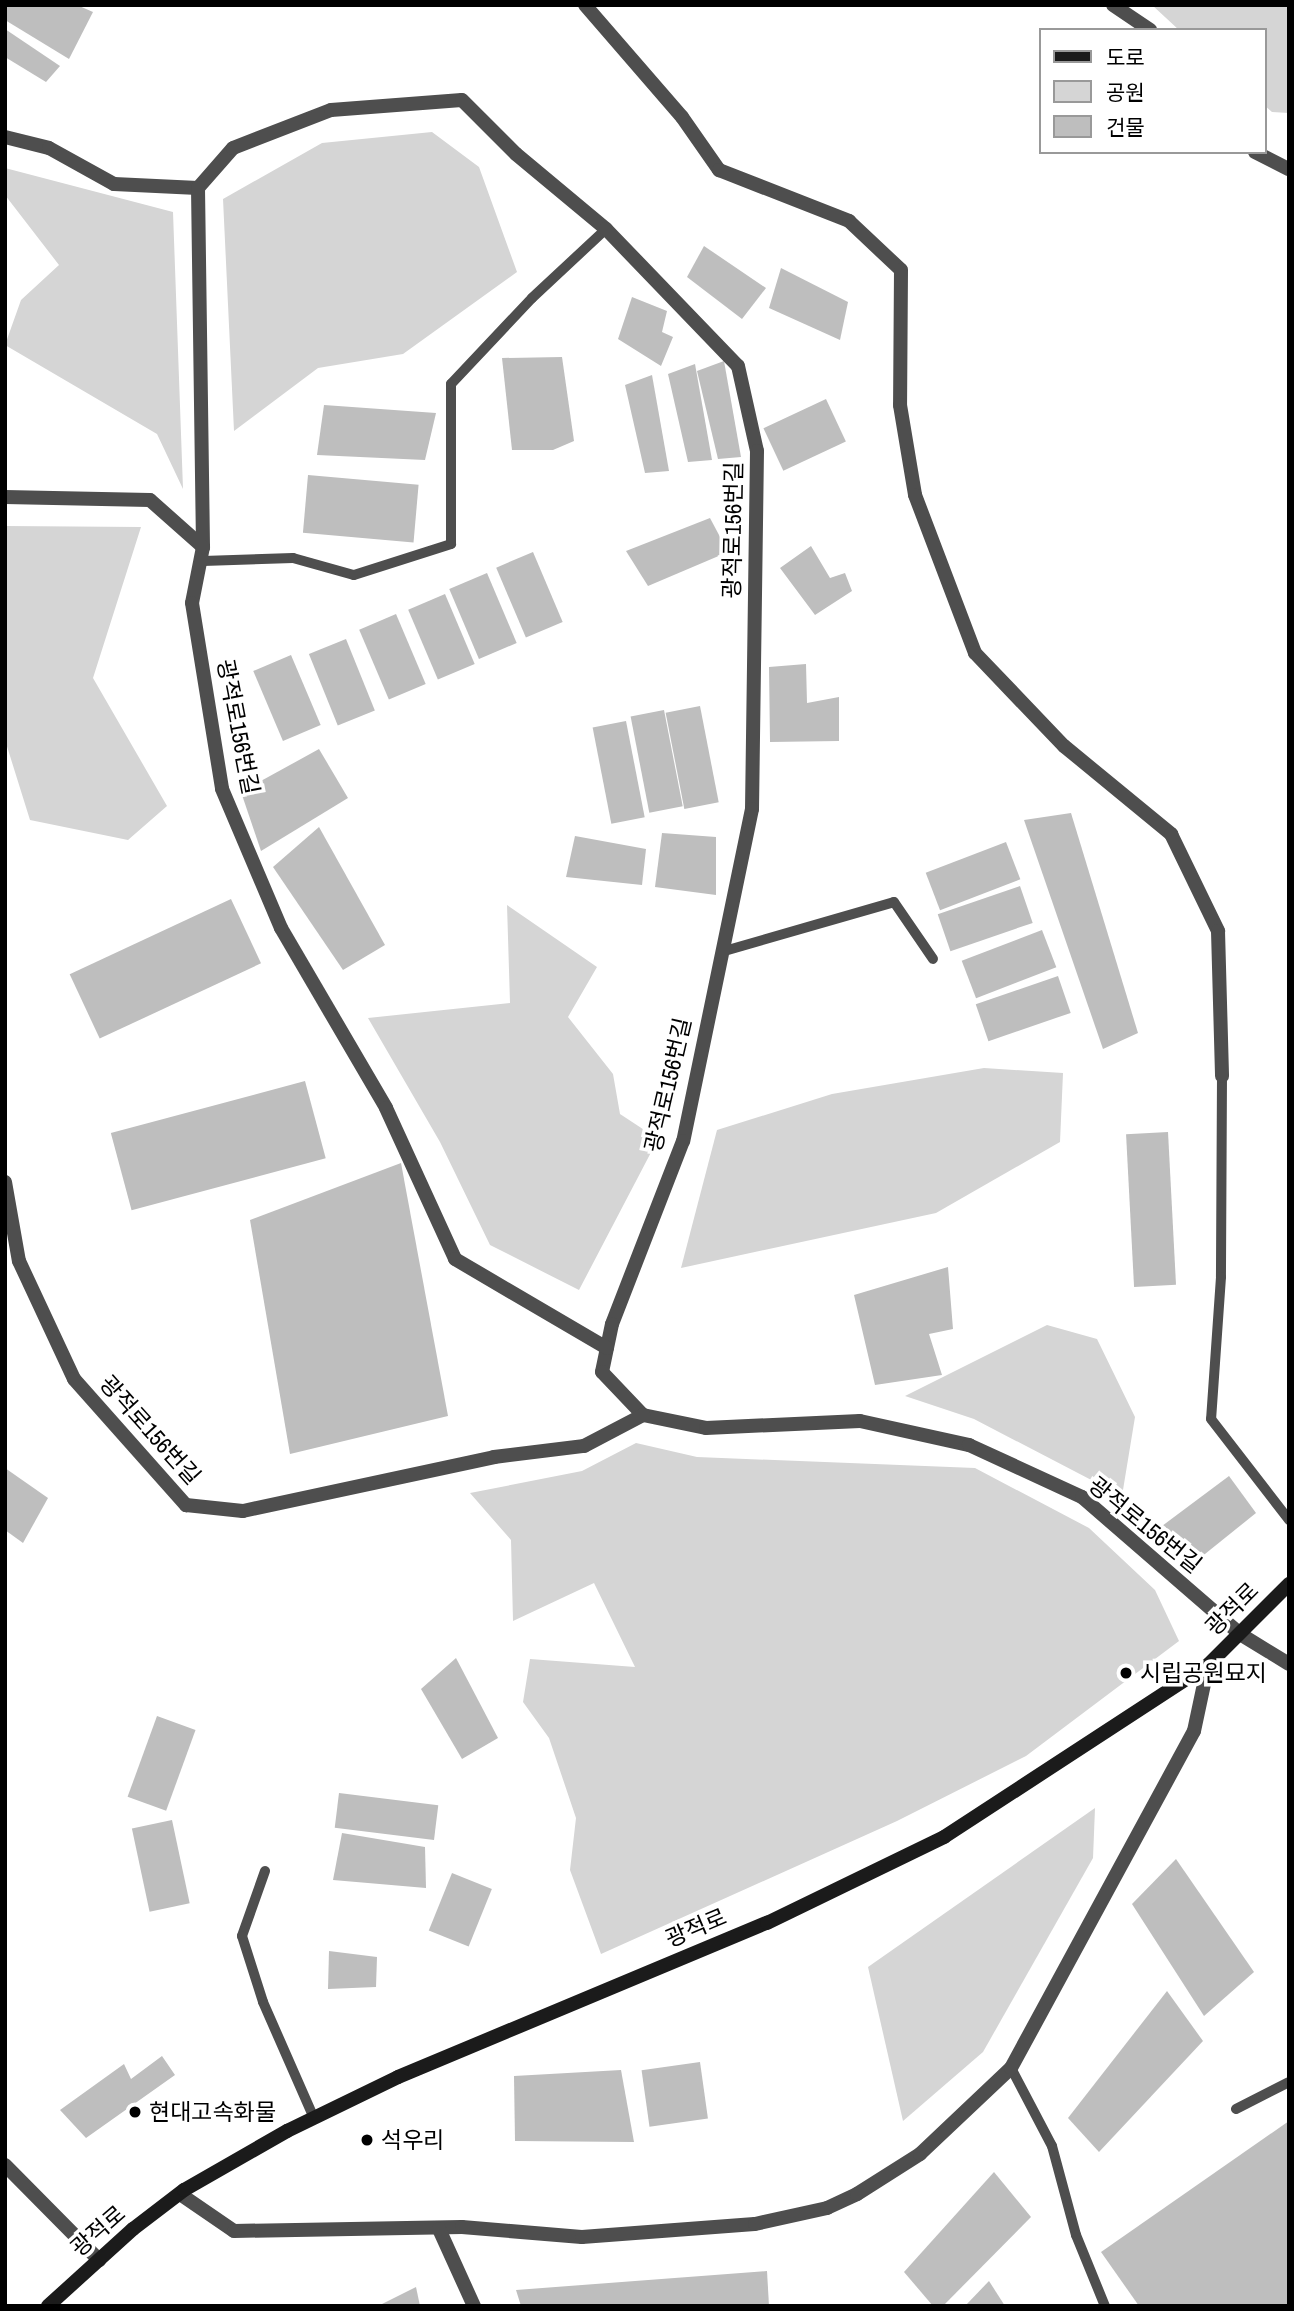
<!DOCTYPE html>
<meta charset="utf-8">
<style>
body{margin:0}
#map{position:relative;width:1294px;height:2311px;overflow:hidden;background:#fff;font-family:"Archivo Narrow","Noto Sans KR",sans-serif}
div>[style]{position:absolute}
.green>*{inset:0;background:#d5d5d5}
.building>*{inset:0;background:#bebebe;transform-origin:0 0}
.lane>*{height:10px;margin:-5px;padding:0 5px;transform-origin:5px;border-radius:5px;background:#4e4e4e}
.street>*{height:14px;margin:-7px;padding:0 7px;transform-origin:7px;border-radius:7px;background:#4e4e4e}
.secondary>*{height:14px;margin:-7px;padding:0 7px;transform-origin:7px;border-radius:7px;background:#1b1b1b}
.dots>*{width:19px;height:19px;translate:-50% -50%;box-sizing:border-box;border:4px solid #fff;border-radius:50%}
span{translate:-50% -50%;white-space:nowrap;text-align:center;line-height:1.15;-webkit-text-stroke:7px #fff;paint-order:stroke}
.street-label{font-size:23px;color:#000}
.poi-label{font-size:23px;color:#000}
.left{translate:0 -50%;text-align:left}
.frame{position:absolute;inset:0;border:7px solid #000;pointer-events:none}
.legend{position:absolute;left:1039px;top:28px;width:228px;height:126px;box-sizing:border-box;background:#fff;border:2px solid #999;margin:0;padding:9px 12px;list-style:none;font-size:21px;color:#000}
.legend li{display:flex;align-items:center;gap:14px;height:35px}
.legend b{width:35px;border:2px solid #999}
</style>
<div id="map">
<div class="green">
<div style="clip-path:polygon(1152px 5px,1289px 5px,1289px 113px,1272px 112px,1264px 105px,1264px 30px,1179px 30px)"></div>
<div style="clip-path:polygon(432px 132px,479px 167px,517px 272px,403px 354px,318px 368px,234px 431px,223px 199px,322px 143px)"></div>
<div style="clip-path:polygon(5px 168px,173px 212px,183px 489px,157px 434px,5px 345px,21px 300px,59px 265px,5px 195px)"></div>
<div style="clip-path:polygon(5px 526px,141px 527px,93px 678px,167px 806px,128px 840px,30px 820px,5px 740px)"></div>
<div style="clip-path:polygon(507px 905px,597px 967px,568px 1017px,613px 1074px,620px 1114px,658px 1139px,579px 1290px,490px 1245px,440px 1142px,368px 1018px,510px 1003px)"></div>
<div style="clip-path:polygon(984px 1068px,1063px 1073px,1060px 1142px,936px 1213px,681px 1268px,717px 1130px,832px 1094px)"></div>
<div style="clip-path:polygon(1047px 1325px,1097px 1339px,1135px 1417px,1122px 1496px,974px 1419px,905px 1396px)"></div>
<div style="clip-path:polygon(636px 1443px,697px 1457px,975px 1468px,1089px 1528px,1155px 1590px,1179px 1641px,1026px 1756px,897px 1821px,601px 1954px,570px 1870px,576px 1818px,549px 1738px,523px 1702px,530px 1659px,635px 1667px,594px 1583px,513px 1621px,511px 1540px,470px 1493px,582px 1471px)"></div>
<div style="clip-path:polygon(1095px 1808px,1093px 1858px,983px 2052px,903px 2121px,868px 1967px)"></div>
</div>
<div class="building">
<div style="clip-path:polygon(5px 5px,77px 5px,93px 12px,69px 59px,5px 20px)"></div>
<div style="clip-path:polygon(5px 29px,60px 66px,46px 82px,5px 57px)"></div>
<div style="clip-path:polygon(704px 246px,766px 288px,742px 319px,687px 277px)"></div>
<div style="clip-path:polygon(781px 268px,848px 302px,840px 340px,769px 308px)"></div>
<div style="clip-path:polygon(632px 297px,667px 311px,662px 332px,673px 337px,661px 366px,618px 339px)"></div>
<div style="clip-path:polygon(562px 357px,574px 441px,553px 450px,512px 450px,502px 358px)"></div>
<div style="clip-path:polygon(724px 361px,741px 457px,718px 459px,697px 371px)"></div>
<div style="clip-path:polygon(695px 364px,712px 460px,688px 462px,668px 374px)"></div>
<div style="clip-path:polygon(652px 375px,669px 471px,645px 473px,625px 385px)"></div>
<div style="left:826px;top:399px;width:47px;height:69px;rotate:65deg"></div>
<div style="clip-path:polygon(324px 405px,436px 413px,425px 460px,317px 455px)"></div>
<div style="left:308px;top:475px;width:111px;height:58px;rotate:5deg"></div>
<div style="clip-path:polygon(710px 518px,728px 552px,648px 586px,626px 551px)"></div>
<div style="clip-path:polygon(811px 546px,830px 578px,845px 573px,852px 591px,815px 615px,780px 568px)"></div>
<div style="left:533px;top:552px;width:76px;height:40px;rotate:67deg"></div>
<div style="left:487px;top:573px;width:76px;height:41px;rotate:67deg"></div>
<div style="left:445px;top:594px;width:76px;height:40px;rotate:67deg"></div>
<div style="left:396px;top:614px;width:76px;height:40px;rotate:67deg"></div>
<div style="left:346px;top:639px;width:77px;height:40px;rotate:68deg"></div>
<div style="left:291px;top:655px;width:76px;height:41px;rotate:67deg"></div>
<div style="clip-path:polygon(806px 664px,807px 703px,839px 697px,839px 741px,770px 742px,769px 667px)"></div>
<div style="left:700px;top:706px;width:98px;height:35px;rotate:79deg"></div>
<div style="left:664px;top:710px;width:98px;height:34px;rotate:79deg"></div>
<div style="left:626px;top:721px;width:98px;height:34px;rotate:79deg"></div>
<div style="clip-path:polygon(319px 749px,348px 798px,261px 851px,241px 792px)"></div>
<div style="clip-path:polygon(1071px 813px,1138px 1033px,1103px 1049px,1024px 820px)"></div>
<div style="clip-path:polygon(319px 827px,385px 945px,343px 970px,273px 867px)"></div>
<div style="clip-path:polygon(662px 833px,716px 837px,716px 895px,655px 887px)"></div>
<div style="clip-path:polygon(575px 836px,646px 849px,642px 885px,566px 877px)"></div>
<div style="left:1006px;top:842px;width:40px;height:86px;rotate:69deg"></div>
<div style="left:1020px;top:886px;width:39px;height:87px;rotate:71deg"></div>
<div style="left:231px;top:899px;width:71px;height:178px;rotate:65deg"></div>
<div style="left:1042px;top:930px;width:40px;height:86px;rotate:69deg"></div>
<div style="left:1058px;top:976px;width:39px;height:87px;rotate:71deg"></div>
<div style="left:305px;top:1081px;width:80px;height:201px;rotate:75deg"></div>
<div style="left:1168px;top:1132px;width:153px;height:42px;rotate:87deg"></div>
<div style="clip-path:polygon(401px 1163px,448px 1416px,290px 1454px,250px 1220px)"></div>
<div style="clip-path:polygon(948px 1267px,953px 1329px,929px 1334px,942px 1375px,875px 1385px,854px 1295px)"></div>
<div style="clip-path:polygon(5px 1468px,48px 1498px,23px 1543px,5px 1530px)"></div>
<div style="clip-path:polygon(1229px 1476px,1256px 1513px,1200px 1558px,1176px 1558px,1158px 1529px)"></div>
<div style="clip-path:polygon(456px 1658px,498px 1738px,462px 1759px,421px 1689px)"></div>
<div style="left:157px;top:1716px;width:41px;height:86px;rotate:20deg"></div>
<div style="left:339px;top:1793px;width:100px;height:35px;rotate:7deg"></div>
<div style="left:172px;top:1820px;width:85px;height:41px;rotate:78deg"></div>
<div style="clip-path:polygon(342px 1833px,425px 1847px,426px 1888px,333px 1880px)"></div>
<div style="clip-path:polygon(1176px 1859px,1254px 1972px,1204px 2016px,1132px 1904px)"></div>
<div style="left:452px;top:1873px;width:43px;height:62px;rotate:22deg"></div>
<div style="clip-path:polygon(329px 1951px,377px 1957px,376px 1987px,328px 1989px)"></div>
<div style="clip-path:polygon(1167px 1991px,1203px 2041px,1099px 2152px,1068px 2118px)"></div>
<div style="clip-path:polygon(162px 2056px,175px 2075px,86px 2138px,60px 2110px,124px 2064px,131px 2079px)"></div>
<div style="left:700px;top:2062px;width:57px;height:59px;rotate:82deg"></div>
<div style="clip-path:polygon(621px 2070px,634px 2142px,515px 2141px,514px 2076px)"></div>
<div style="clip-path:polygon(1289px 2121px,1289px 2306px,1139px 2306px,1101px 2252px)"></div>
<div style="clip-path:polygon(994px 2172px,1031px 2217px,943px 2306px,933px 2306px,904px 2272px)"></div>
<div style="clip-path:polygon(767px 2271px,769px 2306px,521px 2306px,516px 2290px)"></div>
<div style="clip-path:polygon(989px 2281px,1005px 2306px,965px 2306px)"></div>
<div style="clip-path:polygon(416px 2287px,420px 2306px,378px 2306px)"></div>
</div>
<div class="lane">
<div style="left:203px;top:561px;width:90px;rotate:-1.9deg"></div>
<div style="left:293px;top:558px;width:63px;rotate:15.6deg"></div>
<div style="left:354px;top:575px;width:102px;rotate:-17.7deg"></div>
<div style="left:451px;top:544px;width:160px;rotate:-90deg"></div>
<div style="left:451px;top:384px;width:118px;rotate:-46.7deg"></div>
<div style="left:532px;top:298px;width:101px;rotate:-43deg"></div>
<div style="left:721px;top:952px;width:180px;rotate:-16.1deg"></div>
<div style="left:894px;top:902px;width:69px;rotate:55.6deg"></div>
<div style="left:1222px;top:1076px;width:201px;rotate:90.3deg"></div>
<div style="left:1221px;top:1277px;width:142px;rotate:94deg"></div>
<div style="left:1211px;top:1419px;width:128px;rotate:52.3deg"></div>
<div style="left:265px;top:1871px;width:69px;rotate:109.5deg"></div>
<div style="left:242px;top:1936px;width:69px;rotate:72.3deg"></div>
<div style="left:263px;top:2002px;width:127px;rotate:66.3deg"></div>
<div style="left:1011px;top:2068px;width:88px;rotate:62.3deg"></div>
<div style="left:1052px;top:2146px;width:92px;rotate:74.9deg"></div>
<div style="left:1076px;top:2235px;width:77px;rotate:67.8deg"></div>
<div style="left:1236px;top:2109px;width:59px;rotate:-27deg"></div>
</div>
<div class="street">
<div style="left:585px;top:5px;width:148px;rotate:49.1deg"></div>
<div style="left:682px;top:117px;width:65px;rotate:55.1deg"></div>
<div style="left:719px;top:170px;width:140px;rotate:21.4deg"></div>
<div style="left:849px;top:221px;width:71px;rotate:43.3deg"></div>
<div style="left:901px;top:270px;width:135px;rotate:90.4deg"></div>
<div style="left:900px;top:405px;width:91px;rotate:80.5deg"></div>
<div style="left:915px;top:495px;width:169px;rotate:69.2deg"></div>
<div style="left:975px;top:653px;width:129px;rotate:46.3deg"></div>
<div style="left:1064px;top:746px;width:139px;rotate:39.4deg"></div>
<div style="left:1171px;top:834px;width:108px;rotate:64.1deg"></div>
<div style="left:1218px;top:931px;width:145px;rotate:88.4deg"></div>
<div style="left:1113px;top:5px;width:45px;rotate:34deg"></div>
<div style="left:5px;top:137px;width:45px;rotate:14deg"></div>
<div style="left:49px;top:148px;width:74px;rotate:29deg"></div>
<div style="left:114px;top:184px;width:84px;rotate:2.7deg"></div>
<div style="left:198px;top:188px;width:53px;rotate:-48.8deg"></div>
<div style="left:233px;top:148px;width:105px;rotate:-21.2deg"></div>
<div style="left:331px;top:110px;width:131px;rotate:-4.4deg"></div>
<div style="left:462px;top:100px;width:76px;rotate:45deg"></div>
<div style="left:516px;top:154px;width:117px;rotate:39.8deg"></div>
<div style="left:606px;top:229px;width:190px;rotate:46.1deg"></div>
<div style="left:738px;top:366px;width:87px;rotate:77.4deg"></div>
<div style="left:757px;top:451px;width:358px;rotate:90.8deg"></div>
<div style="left:752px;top:809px;width:339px;rotate:101.7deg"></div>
<div style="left:683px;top:1141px;width:196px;rotate:111.2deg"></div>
<div style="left:612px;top:1324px;width:49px;rotate:101.8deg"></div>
<div style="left:602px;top:1372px;width:59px;rotate:46.4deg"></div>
<div style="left:643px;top:1415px;width:64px;rotate:11.7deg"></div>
<div style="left:706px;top:1428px;width:154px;rotate:-2.6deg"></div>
<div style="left:860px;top:1421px;width:112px;rotate:12.4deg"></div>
<div style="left:969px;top:1445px;width:124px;rotate:24.7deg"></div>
<div style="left:1082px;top:1497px;width:209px;rotate:40.9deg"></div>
<div style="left:1240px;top:1634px;width:57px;rotate:31.5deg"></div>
<div style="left:1255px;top:152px;width:38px;rotate:27deg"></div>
<div style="left:198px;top:188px;width:359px;rotate:89.2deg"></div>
<div style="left:203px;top:547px;width:57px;rotate:101.1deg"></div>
<div style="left:192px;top:603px;width:188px;rotate:80.8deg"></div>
<div style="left:222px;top:789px;width:151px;rotate:67deg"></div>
<div style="left:281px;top:928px;width:208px;rotate:59.7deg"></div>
<div style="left:386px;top:1108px;width:166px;rotate:65.4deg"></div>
<div style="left:455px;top:1259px;width:176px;rotate:30.4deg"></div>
<div style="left:5px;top:497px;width:145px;rotate:1.2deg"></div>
<div style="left:150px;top:500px;width:71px;rotate:41.6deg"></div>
<div style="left:5px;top:1182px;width:80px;rotate:80deg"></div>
<div style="left:19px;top:1261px;width:130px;rotate:65deg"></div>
<div style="left:74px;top:1379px;width:169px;rotate:48.4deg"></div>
<div style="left:186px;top:1505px;width:57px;rotate:6deg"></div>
<div style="left:243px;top:1511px;width:257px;rotate:-12.1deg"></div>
<div style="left:494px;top:1457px;width:91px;rotate:-7deg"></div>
<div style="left:584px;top:1446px;width:67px;rotate:-27.7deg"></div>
<div style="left:5px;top:2165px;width:134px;rotate:45.3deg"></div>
<div style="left:180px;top:2194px;width:65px;rotate:34.4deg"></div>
<div style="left:234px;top:2231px;width:228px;rotate:-1deg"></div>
<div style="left:462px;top:2227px;width:120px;rotate:4.8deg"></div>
<div style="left:582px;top:2237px;width:173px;rotate:-4.3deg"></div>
<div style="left:755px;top:2224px;width:74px;rotate:-12.5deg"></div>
<div style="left:827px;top:2208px;width:33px;rotate:-25deg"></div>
<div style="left:857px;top:2194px;width:75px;rotate:-32.4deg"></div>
<div style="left:920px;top:2154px;width:125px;rotate:-43.4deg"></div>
<div style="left:1011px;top:2068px;width:383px;rotate:-61.5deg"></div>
<div style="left:1194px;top:1731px;width:67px;rotate:-78deg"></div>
<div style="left:439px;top:2229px;width:85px;rotate:65.6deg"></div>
</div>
<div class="secondary">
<div style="left:48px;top:2306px;width:115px;rotate:-42.2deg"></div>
<div style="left:133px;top:2229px;width:64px;rotate:-37.4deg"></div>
<div style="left:184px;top:2190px;width:119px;rotate:-29.8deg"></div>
<div style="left:287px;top:2131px;width:123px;rotate:-25.9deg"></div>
<div style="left:398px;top:2077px;width:400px;rotate:-22.7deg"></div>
<div style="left:767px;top:1923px;width:197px;rotate:-25.9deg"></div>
<div style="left:944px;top:1837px;width:315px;rotate:-33.1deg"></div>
<div style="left:1208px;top:1665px;width:115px;rotate:-45deg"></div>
</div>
<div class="dots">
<div style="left:1126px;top:1673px;background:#000"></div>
<div style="left:135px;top:2112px;background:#000"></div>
<div style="left:367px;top:2140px;background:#000"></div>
</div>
<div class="street-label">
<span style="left:733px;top:530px;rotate:-89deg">광적로156번길</span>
<span style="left:238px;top:727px;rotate:79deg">광적로156번길</span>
<span style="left:668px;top:1085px;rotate:-77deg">광적로156번길</span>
<span style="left:150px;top:1430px;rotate:48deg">광적로156번길</span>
<span style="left:1145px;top:1525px;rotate:39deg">광적로156번길</span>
<span style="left:1232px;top:1609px;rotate:-45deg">광적로</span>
<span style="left:696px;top:1928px;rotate:-23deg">광적로</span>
<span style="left:98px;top:2231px;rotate:-41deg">광적로</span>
</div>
<div class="poi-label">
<span class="left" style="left:1140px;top:1673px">시립공원묘지</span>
<span class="left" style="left:149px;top:2112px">현대고속화물</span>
<span class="left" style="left:381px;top:2140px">석우리</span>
</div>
<div class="frame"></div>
<ul class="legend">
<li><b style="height:9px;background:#1b1b1b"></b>도로</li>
<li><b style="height:19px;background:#d5d5d5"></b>공원</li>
<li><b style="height:19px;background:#bebebe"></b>건물</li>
</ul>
</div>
